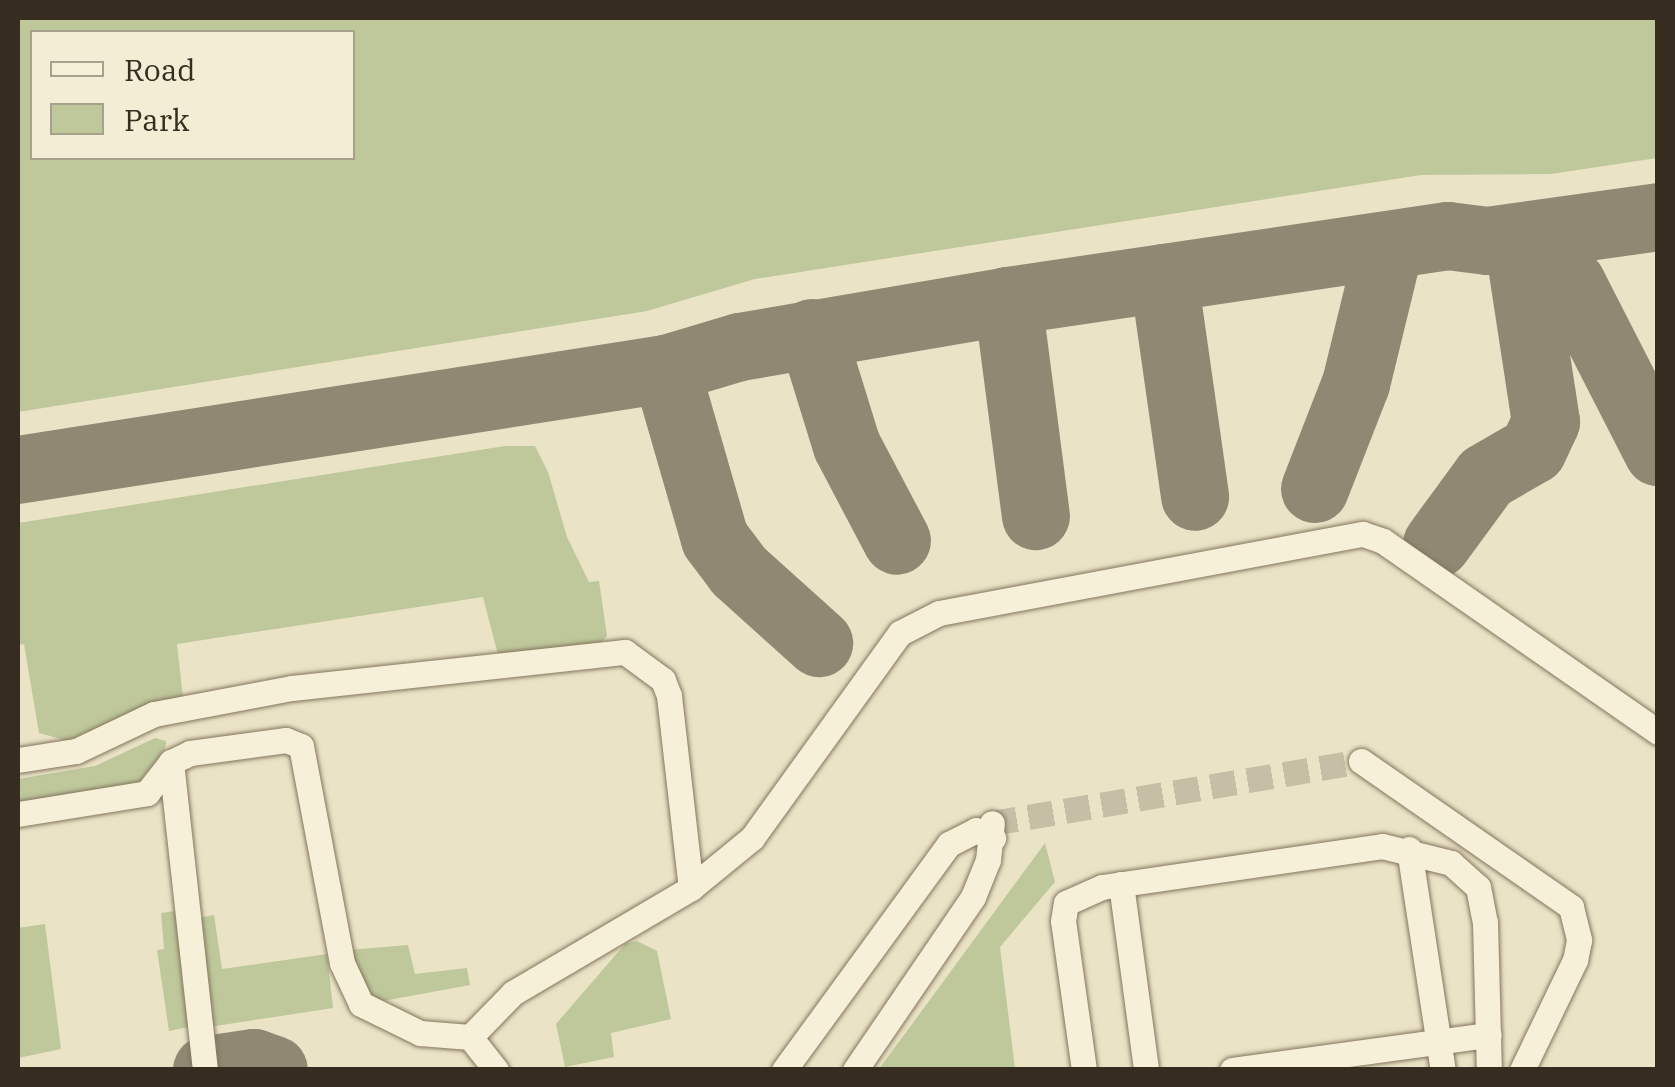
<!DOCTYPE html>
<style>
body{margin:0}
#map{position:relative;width:1675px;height:1087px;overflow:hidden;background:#eae3c6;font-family:"IBM Plex Serif",serif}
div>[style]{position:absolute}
.green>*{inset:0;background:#bec89b}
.taxiway>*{height:68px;margin:-34px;padding:0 34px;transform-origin:34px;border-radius:34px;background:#908873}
.minor-tunnel>*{height:25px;margin-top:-12.5px;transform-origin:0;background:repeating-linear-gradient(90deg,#c6bea5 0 25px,transparent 0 37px)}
.roads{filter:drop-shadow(0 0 2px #84755d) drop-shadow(0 0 2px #84755d)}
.minor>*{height:25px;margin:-12.5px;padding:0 12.5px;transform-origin:12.5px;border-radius:12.5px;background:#f6f0d8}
span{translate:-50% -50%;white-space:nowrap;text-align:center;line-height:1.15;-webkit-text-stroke:10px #f2edd5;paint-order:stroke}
.frame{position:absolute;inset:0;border:20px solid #362c20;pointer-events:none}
.legend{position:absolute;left:30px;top:30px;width:325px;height:130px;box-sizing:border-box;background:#f2edd5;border:2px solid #a7a08d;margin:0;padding:12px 18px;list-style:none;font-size:30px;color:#362c20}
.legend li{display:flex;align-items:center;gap:20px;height:50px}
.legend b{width:50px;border:2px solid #a7a08d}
</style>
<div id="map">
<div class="green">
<div style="clip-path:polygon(evenodd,18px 18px,1657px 18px,1657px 158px,1551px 174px,1421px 175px,755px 279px,647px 311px,18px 412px,18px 18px,352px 32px,352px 158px,32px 158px,32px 32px,352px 32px)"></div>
<div style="clip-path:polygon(505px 446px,535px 446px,548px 472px,567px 537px,589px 582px,599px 581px,607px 636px,602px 642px,498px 655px,483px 597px,177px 644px,183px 698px,68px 741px,39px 733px,24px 644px,18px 645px,18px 523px)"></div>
<div style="clip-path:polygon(155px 738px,166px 741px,165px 749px,136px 786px,18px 804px,18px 779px,95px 766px)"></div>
<div style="clip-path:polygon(1045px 843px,1055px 882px,1000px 947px,1015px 1069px,879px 1069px)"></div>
<div style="clip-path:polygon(175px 911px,188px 1027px,169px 1031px,157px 950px,164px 949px,161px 913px)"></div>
<div style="clip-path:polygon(214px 915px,222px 969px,327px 954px,333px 1008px,209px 1027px,198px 918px)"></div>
<div style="clip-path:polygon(45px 924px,61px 1049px,18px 1058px,18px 928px)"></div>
<div style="clip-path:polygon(637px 941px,657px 951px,671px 1019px,611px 1033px,614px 1057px,565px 1067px,556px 1024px,625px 944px)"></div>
<div style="clip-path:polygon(408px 945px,415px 974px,467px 968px,470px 985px,378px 1002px,363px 992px,348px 950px)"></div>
</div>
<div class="taxiway">
<div style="left:1528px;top:237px;width:64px;rotate:46.9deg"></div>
<div style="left:1572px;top:284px;width:189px;rotate:62.9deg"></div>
<div style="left:1164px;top:278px;width:221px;rotate:81.9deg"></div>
<div style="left:1008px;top:301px;width:217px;rotate:82.6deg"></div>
<div style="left:812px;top:333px;width:118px;rotate:72.8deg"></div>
<div style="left:847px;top:446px;width:107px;rotate:62.2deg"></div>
<div style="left:666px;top:369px;width:177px;rotate:73.9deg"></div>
<div style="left:715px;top:539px;width:40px;rotate:53deg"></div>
<div style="left:739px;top:571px;width:108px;rotate:42deg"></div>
<div style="left:18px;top:470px;width:656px;rotate:-8.86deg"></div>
<div style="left:666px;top:369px;width:77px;rotate:-16.6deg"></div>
<div style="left:740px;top:347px;width:272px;rotate:-9.7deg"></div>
<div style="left:1008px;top:301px;width:445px;rotate:-8.4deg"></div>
<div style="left:1448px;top:236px;width:40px;rotate:7.1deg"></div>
<div style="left:1488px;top:241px;width:172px;rotate:-8deg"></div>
<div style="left:1315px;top:489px;width:113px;rotate:-68.7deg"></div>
<div style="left:1356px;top:384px;width:143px;rotate:-76.3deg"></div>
<div style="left:1437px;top:544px;width:83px;rotate:-53.8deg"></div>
<div style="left:1486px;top:477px;width:54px;rotate:-29.9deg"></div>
<div style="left:1533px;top:450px;width:31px;rotate:-65deg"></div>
<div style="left:1546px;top:422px;width:186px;rotate:-98.7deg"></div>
<div style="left:207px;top:1070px;width:48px;rotate:-8.5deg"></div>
<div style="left:254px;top:1063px;width:21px;rotate:19deg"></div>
</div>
<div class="minor-tunnel">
<div style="left:992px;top:823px;width:374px;rotate:-9.5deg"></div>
</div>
<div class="roads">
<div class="minor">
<div style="left:18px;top:760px;width:59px;rotate:-8.8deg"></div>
<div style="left:76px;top:751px;width:86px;rotate:-25.4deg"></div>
<div style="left:154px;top:714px;width:140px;rotate:-10.7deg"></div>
<div style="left:292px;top:688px;width:335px;rotate:-6.2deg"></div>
<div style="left:625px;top:652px;width:47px;rotate:36.4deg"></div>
<div style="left:663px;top:680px;width:17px;rotate:69deg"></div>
<div style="left:669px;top:696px;width:193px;rotate:83.5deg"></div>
<div style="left:1361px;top:761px;width:256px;rotate:34.8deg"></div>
<div style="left:1571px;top:907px;width:34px;rotate:76deg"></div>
<div style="left:1579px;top:940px;width:20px;rotate:101deg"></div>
<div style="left:1575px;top:960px;width:122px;rotate:115.7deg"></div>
<div style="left:171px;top:762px;width:310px;rotate:83.7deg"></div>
<div style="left:18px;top:814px;width:131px;rotate:-9.2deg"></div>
<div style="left:147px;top:793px;width:39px;rotate:-52deg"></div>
<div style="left:171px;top:762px;width:21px;rotate:-25deg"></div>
<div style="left:190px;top:753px;width:97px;rotate:-7.7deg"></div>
<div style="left:286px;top:740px;width:16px;rotate:22deg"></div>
<div style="left:301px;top:746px;width:221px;rotate:79.3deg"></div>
<div style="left:342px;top:963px;width:45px;rotate:65.1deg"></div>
<div style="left:361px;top:1004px;width:66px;rotate:26.2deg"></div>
<div style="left:420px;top:1033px;width:50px;rotate:4.6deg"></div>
<div style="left:470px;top:1037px;width:42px;rotate:51.8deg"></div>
<div style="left:1409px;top:849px;width:224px;rotate:81.3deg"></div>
<div style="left:1121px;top:884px;width:188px;rotate:82.3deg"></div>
<div style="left:470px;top:1037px;width:62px;rotate:-45.7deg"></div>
<div style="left:513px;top:993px;width:207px;rotate:-30.5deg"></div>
<div style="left:691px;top:888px;width:79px;rotate:-39.3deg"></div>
<div style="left:752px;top:838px;width:253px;rotate:-54.2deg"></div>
<div style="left:900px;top:633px;width:44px;rotate:-27.1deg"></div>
<div style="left:939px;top:613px;width:431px;rotate:-10.6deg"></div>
<div style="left:1363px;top:534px;width:21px;rotate:19deg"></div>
<div style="left:1383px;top:541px;width:335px;rotate:34.8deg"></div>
<div style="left:784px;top:1070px;width:280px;rotate:-53.9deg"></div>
<div style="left:949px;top:844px;width:30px;rotate:-27deg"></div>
<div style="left:976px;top:830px;width:19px;rotate:25deg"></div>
<div style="left:855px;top:1070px;width:209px;rotate:-55.7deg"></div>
<div style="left:973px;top:897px;width:40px;rotate:-68deg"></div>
<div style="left:988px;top:860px;width:37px;rotate:-84deg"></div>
<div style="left:1084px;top:1070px;width:150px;rotate:-98deg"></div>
<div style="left:1063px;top:921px;width:18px;rotate:-81deg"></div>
<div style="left:1066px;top:903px;width:39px;rotate:-24deg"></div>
<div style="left:1102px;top:887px;width:283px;rotate:-8.3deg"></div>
<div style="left:1382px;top:846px;width:71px;rotate:13.8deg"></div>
<div style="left:1451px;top:863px;width:36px;rotate:42deg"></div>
<div style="left:1478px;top:887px;width:36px;rotate:79deg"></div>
<div style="left:1485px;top:922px;width:148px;rotate:88.5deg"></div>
<div style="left:1232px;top:1070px;width:259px;rotate:-7.8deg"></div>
</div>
</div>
<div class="frame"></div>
<ul class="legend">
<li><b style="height:12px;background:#f6f0d8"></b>Road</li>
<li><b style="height:28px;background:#bec89b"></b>Park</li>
</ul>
</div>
